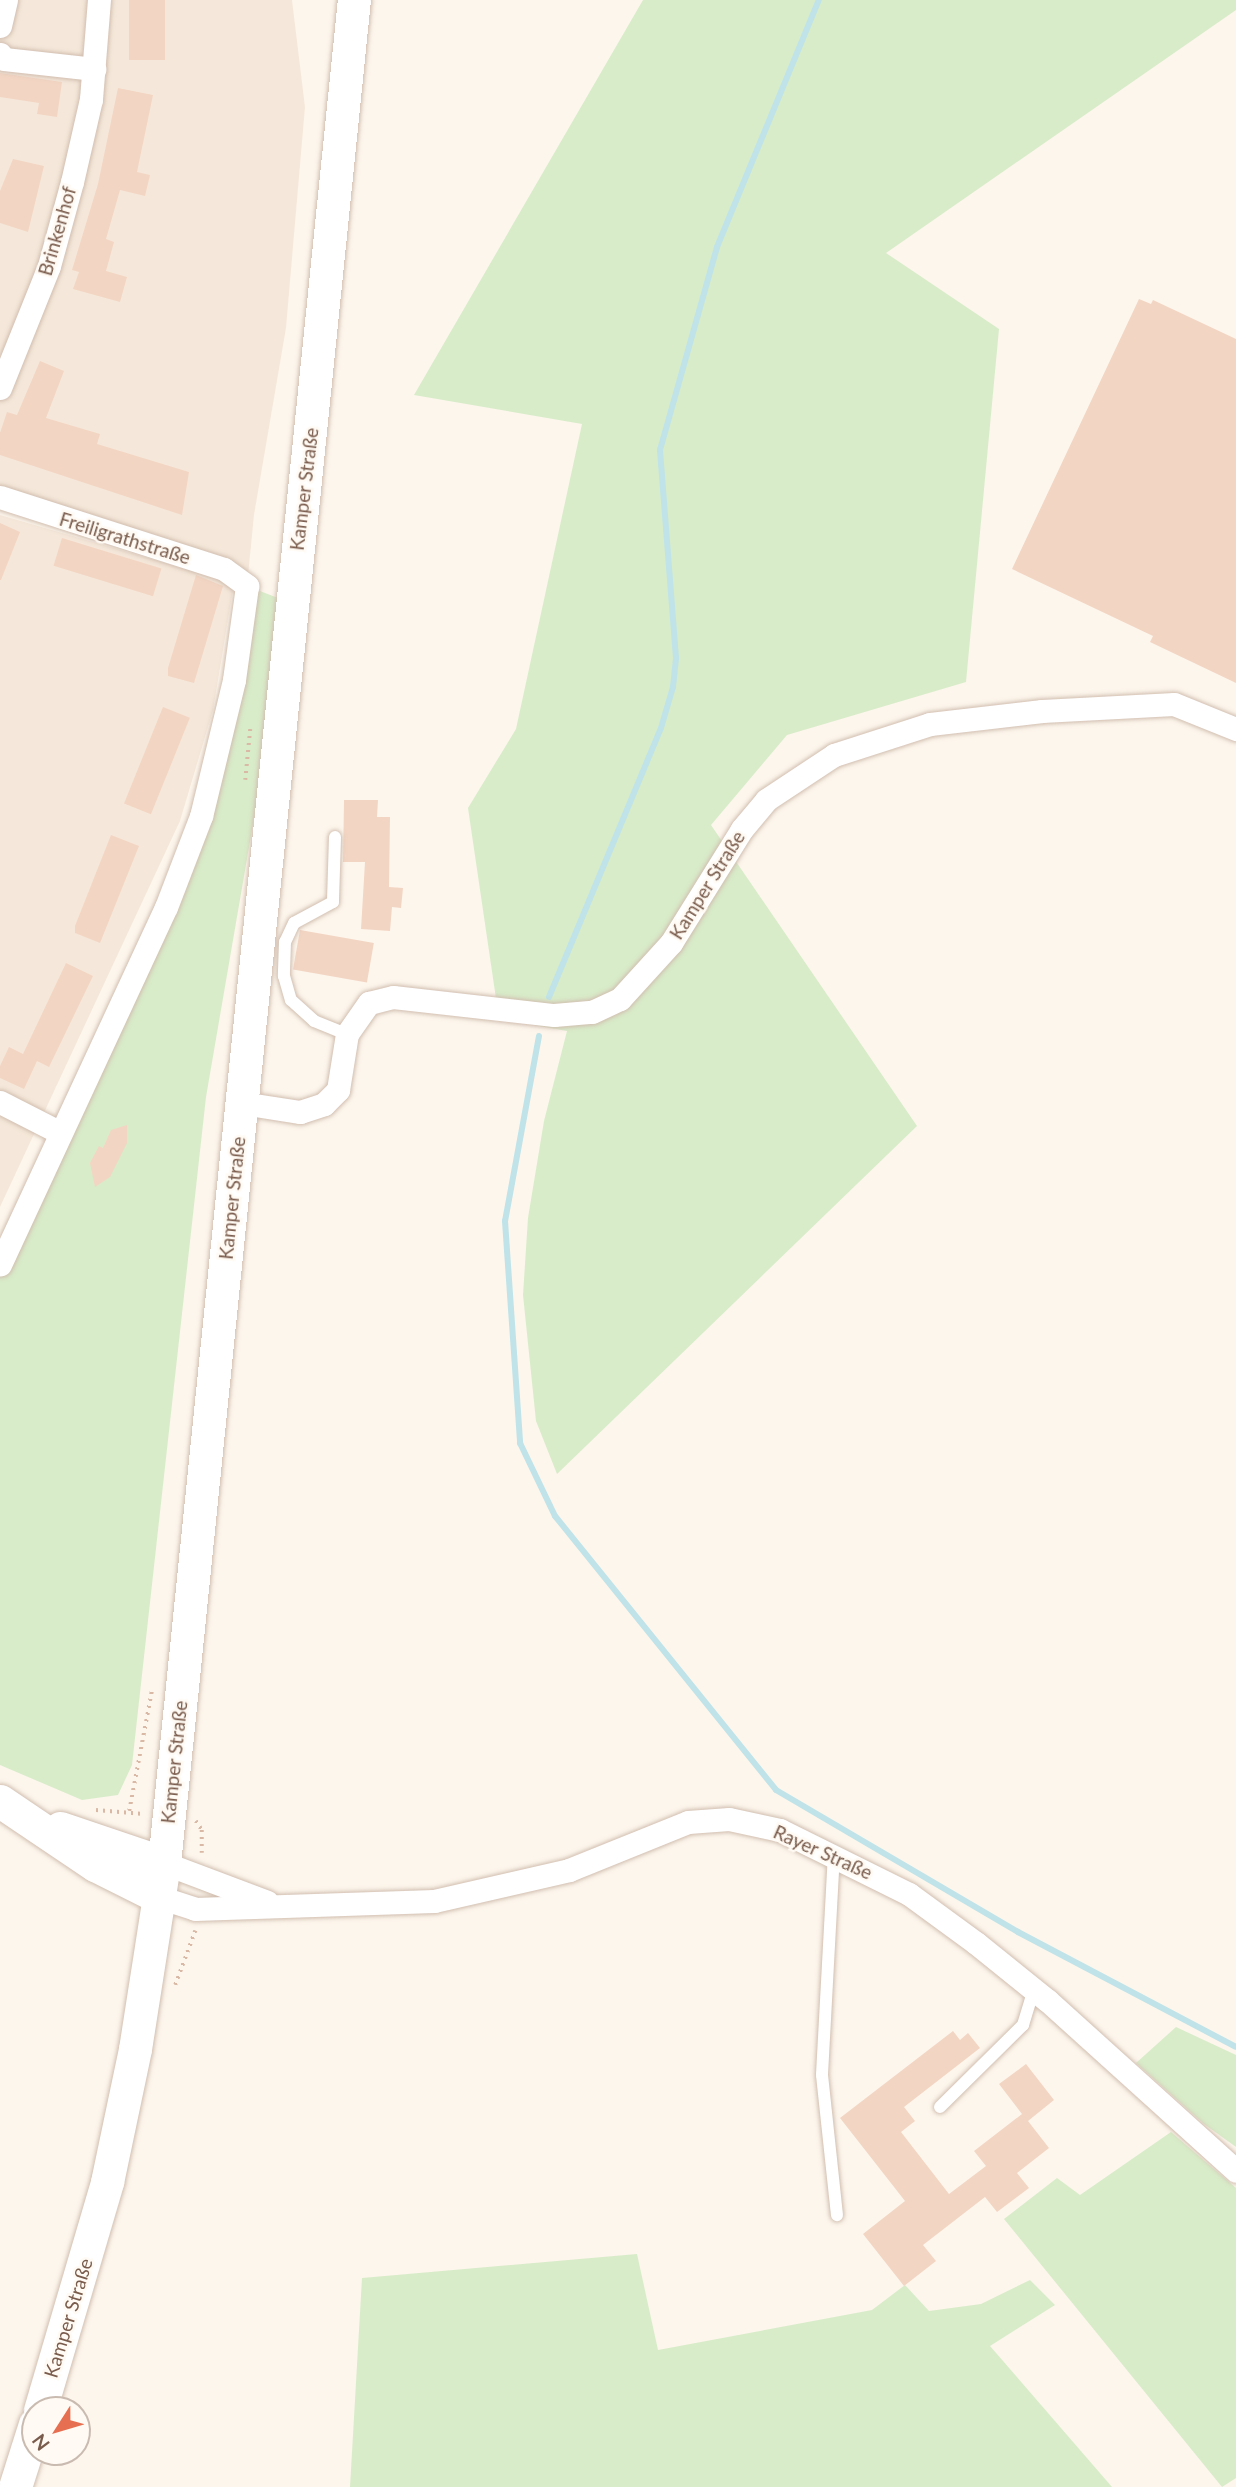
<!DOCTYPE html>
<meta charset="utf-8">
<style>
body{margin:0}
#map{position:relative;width:1236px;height:2487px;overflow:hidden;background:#fdf6ec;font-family:Lato,sans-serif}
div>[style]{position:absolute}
.residential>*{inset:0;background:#f5e8da}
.green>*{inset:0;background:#d8ecc9}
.stream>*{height:6px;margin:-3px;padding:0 3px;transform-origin:3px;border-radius:3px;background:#bfe3e8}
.building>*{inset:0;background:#f3d5c3;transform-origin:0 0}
.path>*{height:3.5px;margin-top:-1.75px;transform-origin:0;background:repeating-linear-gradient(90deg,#d9b8a5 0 2px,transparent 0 7px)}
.roads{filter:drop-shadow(0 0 2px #d1beb0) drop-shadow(0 0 2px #d1beb0)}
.lane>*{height:12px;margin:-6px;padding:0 6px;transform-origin:6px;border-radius:6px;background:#fff}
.street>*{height:23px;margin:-11.5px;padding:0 11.5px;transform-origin:11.5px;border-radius:11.5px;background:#fff}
.secondary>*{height:33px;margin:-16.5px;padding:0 16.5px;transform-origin:16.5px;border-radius:16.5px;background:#fff}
span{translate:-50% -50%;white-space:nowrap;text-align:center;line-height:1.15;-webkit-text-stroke:5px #fffaf3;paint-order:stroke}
.street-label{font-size:19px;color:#7a5c4d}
.north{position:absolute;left:21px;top:2396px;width:70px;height:70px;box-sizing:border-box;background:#fffaf3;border:2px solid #cabbb1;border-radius:50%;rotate:233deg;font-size:19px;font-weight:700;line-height:28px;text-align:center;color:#7a5c4d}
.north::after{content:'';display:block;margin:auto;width:24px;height:32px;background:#e76f51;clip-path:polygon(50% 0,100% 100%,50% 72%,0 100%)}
</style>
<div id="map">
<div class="residential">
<div style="clip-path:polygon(0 0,292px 0,305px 107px,286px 328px,254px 515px,247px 586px,0 497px)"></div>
<div style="clip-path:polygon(0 515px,234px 583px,213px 710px,180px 821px,0 1207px)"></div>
</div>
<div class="green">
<div style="clip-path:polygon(643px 0,1236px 0,1236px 10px,886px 253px,999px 329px,966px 682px,787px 735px,711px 825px,917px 1126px,557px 1474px,536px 1421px,523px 1295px,528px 1218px,544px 1121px,567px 1031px,499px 1019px,468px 808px,516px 729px,582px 424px,414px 395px)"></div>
<div style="clip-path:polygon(247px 586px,291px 603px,206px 1097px,132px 1765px,118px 1795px,82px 1800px,0 1765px,0 1264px,201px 816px)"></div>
<div style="clip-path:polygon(1176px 2027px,1236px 2055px,1236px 2147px,1204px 2124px,1136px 2063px)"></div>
<div style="clip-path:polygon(1171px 2132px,1236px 2188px,1236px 2478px,1222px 2487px,1004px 2219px,1057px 2178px,1080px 2195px)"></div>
<div style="clip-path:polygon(637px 2254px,658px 2350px,872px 2310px,905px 2285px,929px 2311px,981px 2304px,1030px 2280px,1055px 2305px,990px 2346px,1112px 2487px,350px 2487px,362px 2278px)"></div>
</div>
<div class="stream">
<div style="left:549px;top:997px;width:291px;rotate:-67.4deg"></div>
<div style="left:661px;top:728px;width:43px;rotate:-73.7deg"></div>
<div style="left:673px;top:687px;width:29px;rotate:-84deg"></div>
<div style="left:676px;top:658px;width:209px;rotate:-94.4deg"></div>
<div style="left:660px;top:450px;width:211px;rotate:-74.3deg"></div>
<div style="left:717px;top:247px;width:267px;rotate:-67.6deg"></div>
<div style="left:539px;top:1036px;width:188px;rotate:100.4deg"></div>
<div style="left:505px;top:1221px;width:223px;rotate:86.1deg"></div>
<div style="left:520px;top:1443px;width:81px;rotate:64.4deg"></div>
<div style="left:555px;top:1516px;width:352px;rotate:51.1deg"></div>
<div style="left:776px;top:1790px;width:281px;rotate:30.4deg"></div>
<div style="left:1018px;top:1932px;width:246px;rotate:27.8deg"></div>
</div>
<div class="building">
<div style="left:129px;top:0;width:36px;height:60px"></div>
<div style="clip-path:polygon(0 73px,62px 82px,57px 117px,37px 114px,39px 103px,0 97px)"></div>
<div style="clip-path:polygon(118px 88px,153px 95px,137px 172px,150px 175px,145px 196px,120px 190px,106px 239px,114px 242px,106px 271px,127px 277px,120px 302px,73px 289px,79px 272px,72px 270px,98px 184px)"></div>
<div style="clip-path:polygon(13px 159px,44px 166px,28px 232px,0 223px,0 191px)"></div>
<div style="clip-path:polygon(1139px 299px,1151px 304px,1153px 300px,1236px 339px,1236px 683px,1150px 642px,1153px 636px,1012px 569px)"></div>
<div style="clip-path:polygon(40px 361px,64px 371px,46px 418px,100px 434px,97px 444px,189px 472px,182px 515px,0 455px,0 433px,7px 412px,17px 415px)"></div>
<div style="clip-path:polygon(0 523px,20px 532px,1px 580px,0 580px)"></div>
<div style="left:62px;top:538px;width:104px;height:29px;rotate:17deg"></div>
<div style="clip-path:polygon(196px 575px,223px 586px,194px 683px,168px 676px,168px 668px)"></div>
<div style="left:163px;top:707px;width:29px;height:104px;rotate:22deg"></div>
<div style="clip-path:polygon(344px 800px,378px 800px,377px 817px,390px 817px,389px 887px,403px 888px,401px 908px,392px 907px,390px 931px,361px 929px,365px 862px,343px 862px)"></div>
<div style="clip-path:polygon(111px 835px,139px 846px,100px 943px,75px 933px,75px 926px)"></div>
<div style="left:300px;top:930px;width:75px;height:40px;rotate:10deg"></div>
<div style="clip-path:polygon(66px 963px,93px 976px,49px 1067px,37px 1061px,24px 1089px,0 1078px,0 1066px,9px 1047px,23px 1054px)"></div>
<div style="clip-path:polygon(127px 1125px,127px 1143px,110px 1177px,95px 1187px,90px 1163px,99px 1146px,103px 1148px,111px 1130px)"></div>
<div style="clip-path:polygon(953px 2031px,960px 2040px,968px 2033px,980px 2048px,904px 2107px,915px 2121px,901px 2132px,949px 2194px,986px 2166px,974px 2151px,1022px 2114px,999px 2084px,1026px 2064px,1054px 2100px,1028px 2121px,1049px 2148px,1017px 2173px,1029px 2188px,997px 2212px,985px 2197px,923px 2245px,936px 2261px,904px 2286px,863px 2234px,905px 2201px,840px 2118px)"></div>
</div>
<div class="path">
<div style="left:245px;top:780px;width:51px;rotate:-84.4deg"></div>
<div style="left:96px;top:1810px;width:48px;rotate:4.8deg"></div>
<div style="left:129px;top:1811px;width:124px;rotate:-79.3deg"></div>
<div style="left:196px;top:1821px;width:11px;rotate:56deg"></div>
<div style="left:202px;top:1830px;width:23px;rotate:90deg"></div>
<div style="left:175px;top:1985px;width:58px;rotate:-69.7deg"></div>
</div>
<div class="roads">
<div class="lane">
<div style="left:335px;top:837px;width:65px;rotate:91.8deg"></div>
<div style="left:333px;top:902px;width:44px;rotate:151.7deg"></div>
<div style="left:294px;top:923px;width:21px;rotate:115deg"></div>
<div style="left:285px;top:942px;width:34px;rotate:92deg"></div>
<div style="left:284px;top:976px;width:25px;rotate:74deg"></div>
<div style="left:291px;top:1000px;width:31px;rotate:42deg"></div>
<div style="left:314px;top:1021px;width:35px;rotate:22deg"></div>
<div style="left:834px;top:1853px;width:222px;rotate:93.1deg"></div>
<div style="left:822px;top:2075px;width:141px;rotate:83.9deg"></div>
<div style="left:940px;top:2107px;width:117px;rotate:-44.7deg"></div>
<div style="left:1023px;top:2025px;width:37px;rotate:-73deg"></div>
</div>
<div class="street">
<div style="left:0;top:26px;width:27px;rotate:-77deg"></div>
<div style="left:0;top:54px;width:6px;rotate:51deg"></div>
<div style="left:4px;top:59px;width:91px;rotate:6.3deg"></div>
<div style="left:0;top:388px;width:131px;rotate:-68.1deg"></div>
<div style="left:49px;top:266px;width:87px;rotate:-74.7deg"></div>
<div style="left:72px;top:182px;width:85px;rotate:-77.1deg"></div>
<div style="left:91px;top:99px;width:99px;rotate:-85.4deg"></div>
<div style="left:0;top:497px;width:235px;rotate:17.8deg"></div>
<div style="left:224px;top:569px;width:29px;rotate:36deg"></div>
<div style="left:247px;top:586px;width:95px;rotate:97.9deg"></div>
<div style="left:234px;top:680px;width:140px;rotate:103.6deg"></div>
<div style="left:201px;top:816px;width:97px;rotate:111deg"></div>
<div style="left:166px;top:907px;width:394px;rotate:114.9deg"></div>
<div style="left:0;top:1102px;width:66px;rotate:27deg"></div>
<div style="left:242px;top:1103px;width:59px;rotate:8.8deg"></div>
<div style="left:300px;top:1112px;width:25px;rotate:-18deg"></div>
<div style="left:324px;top:1104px;width:20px;rotate:-45deg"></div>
<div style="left:338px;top:1090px;width:57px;rotate:-80.9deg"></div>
<div style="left:347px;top:1034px;width:38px;rotate:-55deg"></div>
<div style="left:369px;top:1003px;width:25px;rotate:-14deg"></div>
<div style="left:393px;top:997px;width:162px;rotate:6.4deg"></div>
<div style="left:554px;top:1015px;width:38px;rotate:-5deg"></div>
<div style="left:592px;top:1012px;width:31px;rotate:-25deg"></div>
<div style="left:620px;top:999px;width:76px;rotate:-47.7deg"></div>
<div style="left:671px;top:943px;width:134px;rotate:-58.1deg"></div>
<div style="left:742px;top:829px;width:38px;rotate:-50deg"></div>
<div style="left:766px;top:800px;width:82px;rotate:-33.5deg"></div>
<div style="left:834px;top:755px;width:101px;rotate:-17.9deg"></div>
<div style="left:930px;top:724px;width:113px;rotate:-6.6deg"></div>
<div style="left:1042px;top:711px;width:132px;rotate:-3deg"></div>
<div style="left:1174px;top:704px;width:67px;rotate:22deg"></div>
<div style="left:164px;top:1863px;width:110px;rotate:20.7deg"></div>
<div style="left:159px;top:1897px;width:38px;rotate:18deg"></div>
<div style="left:195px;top:1909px;width:239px;rotate:-1.9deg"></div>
<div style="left:434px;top:1901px;width:139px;rotate:-12.9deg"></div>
<div style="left:569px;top:1870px;width:128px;rotate:-22deg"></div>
<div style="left:688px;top:1822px;width:41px;rotate:-4.2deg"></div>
<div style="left:729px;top:1819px;width:52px;rotate:12.2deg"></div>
<div style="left:780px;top:1830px;width:144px;rotate:26.4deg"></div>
<div style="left:909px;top:1894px;width:83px;rotate:36.2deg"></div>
<div style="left:976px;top:1943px;width:92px;rotate:38.9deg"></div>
<div style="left:1048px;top:2001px;width:253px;rotate:42.1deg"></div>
</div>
<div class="secondary">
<div style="left:0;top:1801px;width:115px;rotate:34deg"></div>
<div style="left:95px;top:1865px;width:72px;rotate:26.6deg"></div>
<div style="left:60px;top:1828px;width:110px;rotate:18.6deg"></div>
<div style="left:40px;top:2410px;width:238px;rotate:-73.6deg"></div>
<div style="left:107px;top:2182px;width:136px;rotate:-78.1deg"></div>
<div style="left:135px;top:2049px;width:188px;rotate:-81.1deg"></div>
<div style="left:164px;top:1863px;width:1873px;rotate:-84.18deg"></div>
<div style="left:15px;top:2487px;width:66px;rotate:-72.4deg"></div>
</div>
</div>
<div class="street-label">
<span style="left:57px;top:231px;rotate:-74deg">Brinkenhof</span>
<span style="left:304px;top:489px;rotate:-83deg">Kamper Straße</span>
<span style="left:125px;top:538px;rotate:17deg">Freiligrathstraße</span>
<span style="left:707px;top:885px;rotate:-58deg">Kamper Straße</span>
<span style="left:232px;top:1198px;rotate:-84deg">Kamper Straße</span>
<span style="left:174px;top:1762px;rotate:-84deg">Kamper Straße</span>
<span style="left:823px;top:1852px;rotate:24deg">Rayer Straße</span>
<span style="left:68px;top:2318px;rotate:-73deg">Kamper Straße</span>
</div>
<div class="north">N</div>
</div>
